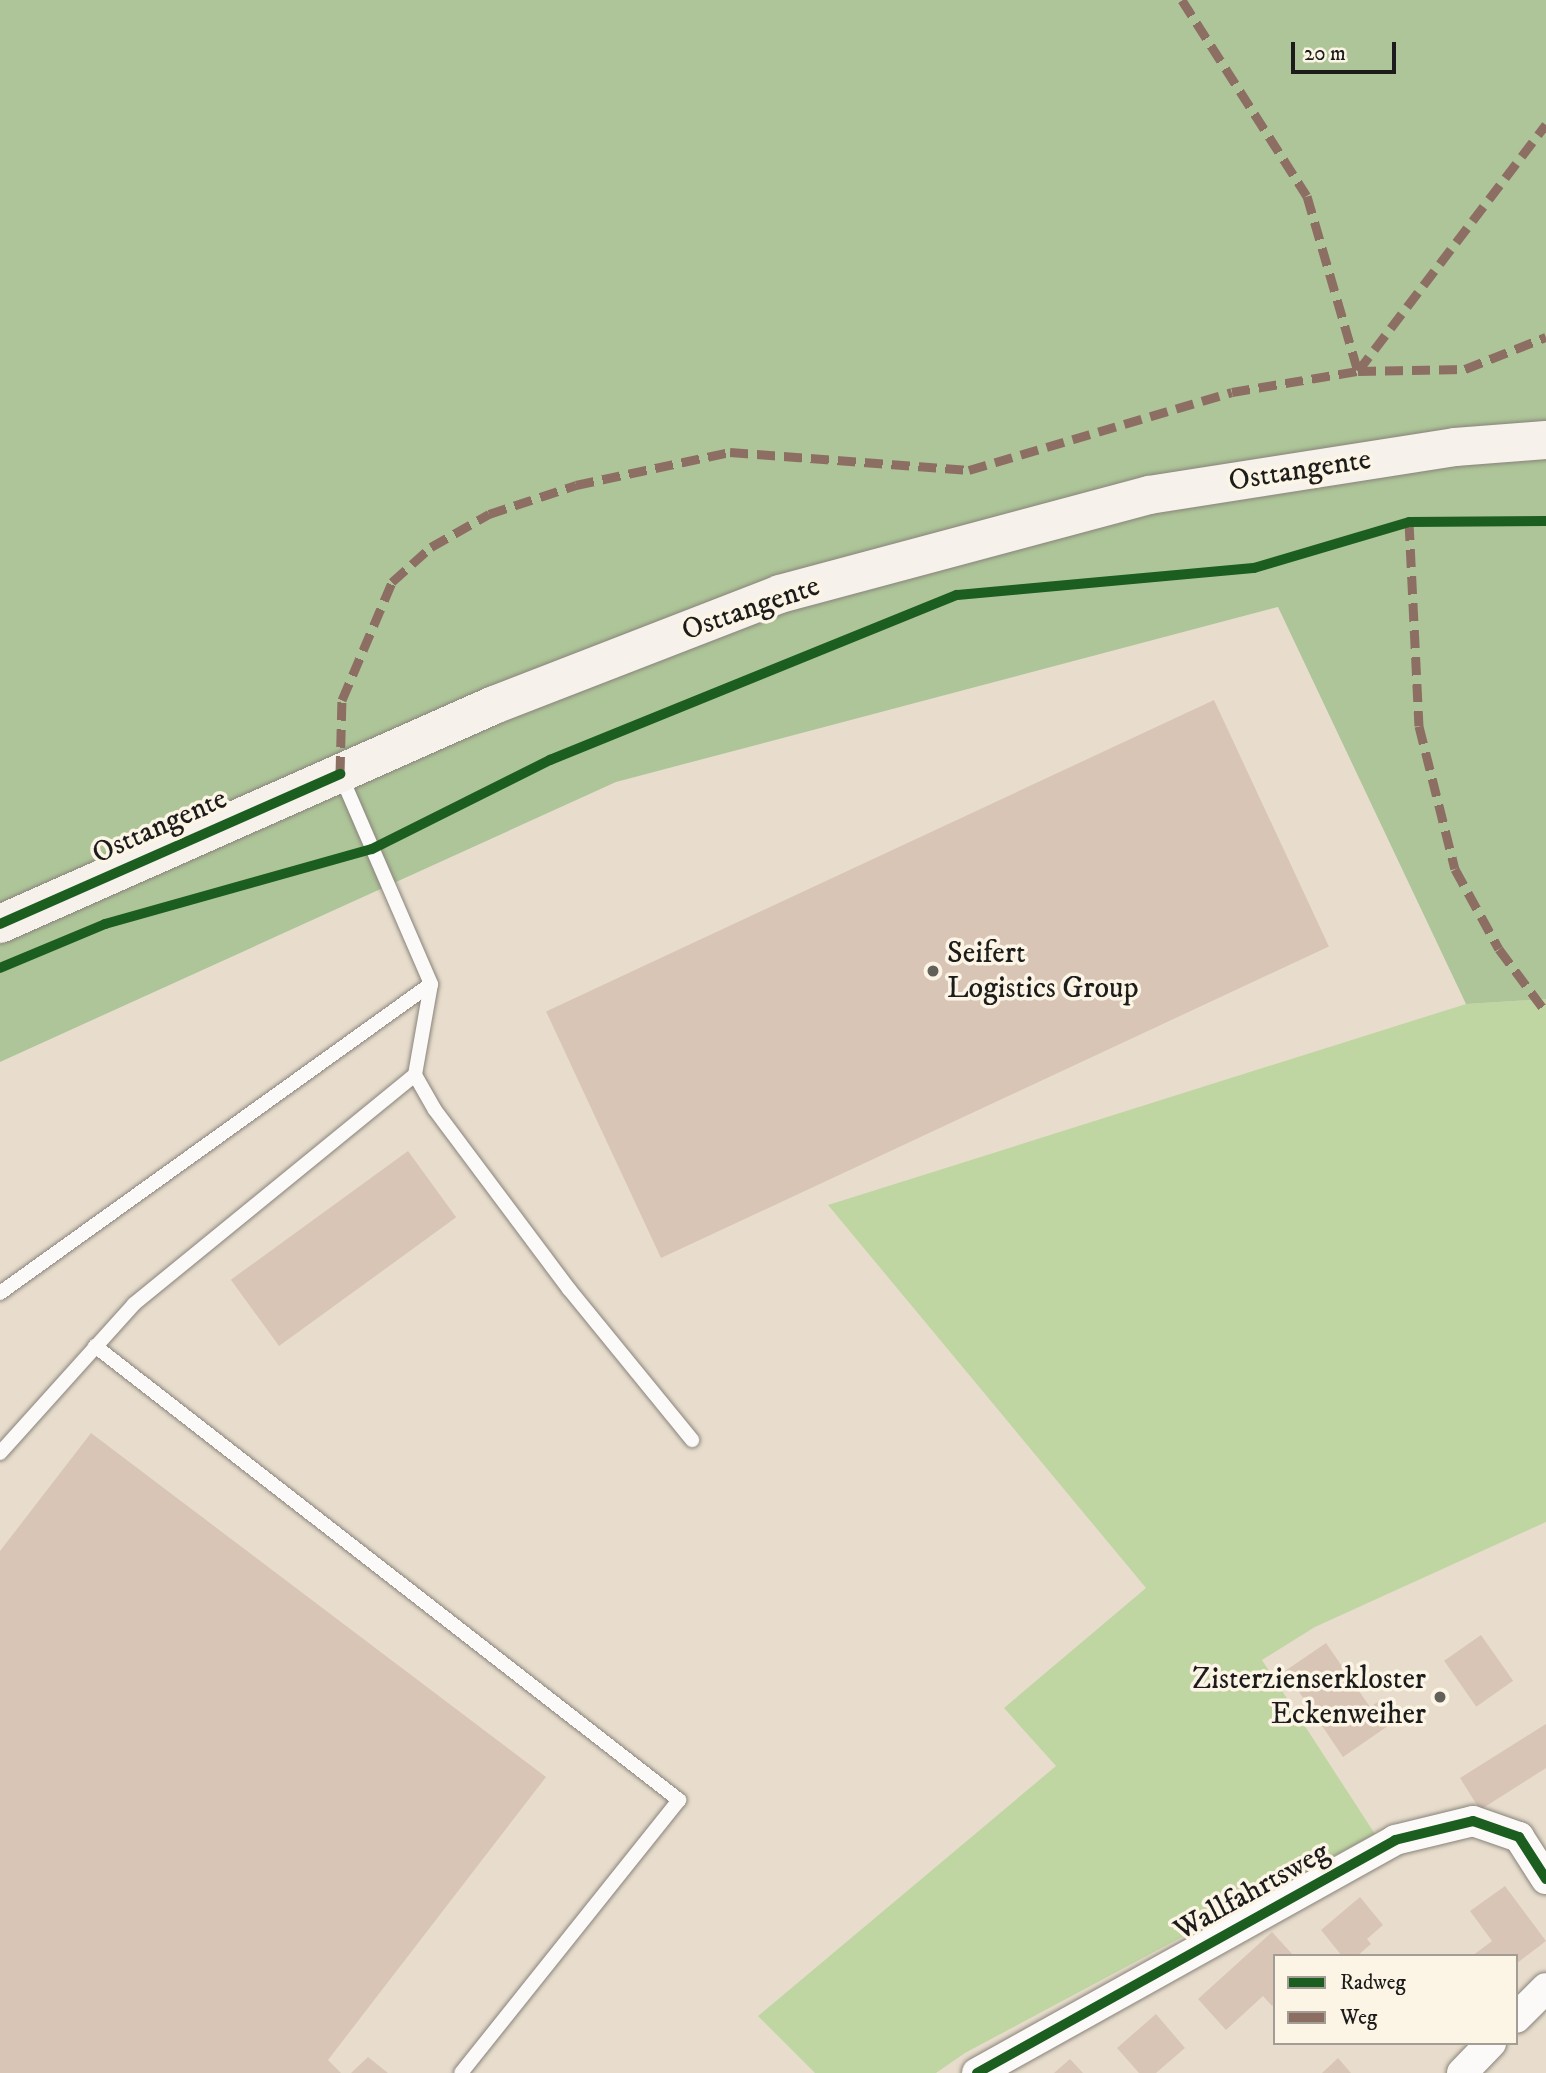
<!DOCTYPE html>
<style>
body{margin:0}
#map{position:relative;width:1546px;height:2073px;overflow:hidden;background:#e8ddcd;font-family:"IM FELL DW Pica",serif}
div>[style]{position:absolute}
.green>*{inset:0;background:#bfd6a2}
.forest>*{inset:0;background:#aec599}
.building>*{inset:0;background:#d8c5b6;transform-origin:0 0}
.roads{filter:drop-shadow(0 0 2px #88837a) drop-shadow(0 0 2px #88837a)}
.lane>*{height:14px;margin:-7px;padding:0 7px;transform-origin:7px;border-radius:7px;background:#fcfaf8}
.street>*{height:30px;margin:-15px;padding:0 15px;transform-origin:15px;border-radius:15px;background:#fcfaf8}
.secondary>*{height:38px;margin:-19px;padding:0 19px;transform-origin:19px;border-radius:19px;background:#f6f1ea}
.quiet>*{height:9px;margin-top:-4.5px;transform-origin:0;background:repeating-linear-gradient(90deg,#8d6e63 0 18px,transparent 0 27px)}
.cycleway>*{height:10px;margin:-5px;padding:0 5px;transform-origin:5px;border-radius:5px;background:#1b5e20}
.dots>*{width:19px;height:19px;translate:-50% -50%;box-sizing:border-box;border:4px solid #fcf5e5;border-radius:50%}
span{translate:-50% -50%;white-space:nowrap;text-align:center;line-height:1.15;-webkit-text-stroke:7px #fcf5e5;paint-order:stroke}
.street-label{font-size:30px;color:#1c1c1c}
.poi-label{font-size:30px;color:#1c1c1c}
.left{translate:0 -50%;text-align:left}
.right{translate:-100% -50%;text-align:right}
.legend{position:absolute;left:1273px;top:1954px;width:245px;height:91px;box-sizing:border-box;background:#fcf5e5;border:2px solid #a29e95;margin:0;padding:9px 12px;list-style:none;font-size:21px;color:#1c1c1c}
.legend li{display:flex;align-items:center;gap:14px;height:35px}
.legend b{width:35px;border:2px solid #a29e95}
.scale{position:absolute;left:1291px;top:42px;width:105px;height:32px;box-sizing:border-box;border:4px solid #1c1c1c;border-top:0;padding-left:9px;font-size:21px;line-height:24px;white-space:nowrap;color:#1c1c1c;-webkit-text-stroke:5px #fcf5e5;paint-order:stroke}
</style>
<div id="map">
<div class="green">
<div style="clip-path:polygon(1546px 999px,1546px 1522px,1315px 1627px,1262px 1660px,1375px 1834px,965px 2053px,936px 2073px,815px 2073px,758px 2016px,1056px 1766px,1004px 1708px,1146px 1588px,828px 1205px,1466px 1004px)"></div>
</div>
<div class="forest">
<div style="clip-path:polygon(0 0,1546px 0,1546px 999px,1466px 1004px,1278px 607px,616px 782px,0 1062px)"></div>
</div>
<div class="building">
<div style="left:1214px;top:700px;width:272px;height:737px;rotate:65deg"></div>
<div style="left:408px;top:1151px;width:82px;height:219px;rotate:54deg"></div>
<div style="clip-path:polygon(91px 1433px,546px 1777px,328px 2060px,341px 2073px,0 2073px,0 1551px)"></div>
<div style="left:1481px;top:1635px;width:56px;height:45px;rotate:55deg"></div>
<div style="clip-path:polygon(1326px 1643px,1370px 1707px,1384px 1698px,1398px 1719px,1343px 1757px,1285px 1671px)"></div>
<div style="clip-path:polygon(1546px 1724px,1546px 1768px,1480px 1810px,1460px 1778px)"></div>
<div style="clip-path:polygon(1505px 1886px,1546px 1941px,1516px 1964px,1516px 1956px,1472px 1956px,1492px 1941px,1470px 1911px)"></div>
<div style="clip-path:polygon(1360px 1897px,1383px 1925px,1367px 1939px,1371px 1944px,1357px 1956px,1342px 1956px,1321px 1930px)"></div>
<div style="clip-path:polygon(1272px 1932px,1294px 1956px,1275px 1956px,1275px 2003px,1272px 2006px,1263px 1996px,1226px 2030px,1198px 1999px)"></div>
<div style="clip-path:polygon(1156px 2014px,1185px 2048px,1156px 2073px,1139px 2073px,1117px 2048px)"></div>
<div style="clip-path:polygon(368px 2057px,388px 2073px,351px 2073px)"></div>
<div style="clip-path:polygon(1338px 2058px,1351px 2073px,1322px 2073px)"></div>
<div style="clip-path:polygon(1070px 2059px,1083px 2073px,1054px 2073px)"></div>
</div>
<div class="roads">
<div class="lane">
<div style="left:341px;top:776px;width:227px;rotate:66.6deg"></div>
<div style="left:431px;top:984px;width:92px;rotate:100deg"></div>
<div style="left:415px;top:1075px;width:40px;rotate:60.3deg"></div>
<div style="left:435px;top:1110px;width:224px;rotate:53.2deg"></div>
<div style="left:569px;top:1289px;width:195px;rotate:50.8deg"></div>
<div style="left:0;top:1293px;width:530px;rotate:-35.64deg"></div>
<div style="left:95px;top:1346px;width:740px;rotate:37.86deg"></div>
<div style="left:679px;top:1800px;width:349px;rotate:128.6deg"></div>
<div style="left:0;top:1453px;width:200px;rotate:-48deg"></div>
<div style="left:134px;top:1304px;width:362px;rotate:-39.2deg"></div>
</div>
<div class="street">
<div style="left:1516px;top:2018px;width:42px;rotate:-45deg"></div>
<div style="left:977px;top:2073px;width:479px;rotate:-29.1deg"></div>
<div style="left:1395px;top:1840px;width:80px;rotate:-13.7deg"></div>
<div style="left:1473px;top:1821px;width:49px;rotate:19.2deg"></div>
<div style="left:1519px;top:1837px;width:50px;rotate:57.3deg"></div>
<div style="left:1462px;top:2073px;width:42px;rotate:-46deg"></div>
</div>
<div class="secondary">
<div style="left:0;top:924px;width:540px;rotate:-23.91deg"></div>
<div style="left:494px;top:705px;width:307px;rotate:-21.2deg"></div>
<div style="left:780px;top:594px;width:382px;rotate:-15deg"></div>
<div style="left:1149px;top:495px;width:310px;rotate:-8.9deg"></div>
<div style="left:1455px;top:447px;width:91px;rotate:-4.4deg"></div>
</div>
</div>
<div class="quiet">
<div style="left:1182px;top:0;width:232px;rotate:57.5deg"></div>
<div style="left:1307px;top:196px;width:182px;rotate:73.8deg"></div>
<div style="left:1358px;top:371px;width:107px;rotate:-1.1deg"></div>
<div style="left:1465px;top:369px;width:87px;rotate:-21.6deg"></div>
<div style="left:1409px;top:522px;width:204px;rotate:87.2deg"></div>
<div style="left:1419px;top:726px;width:147px;rotate:75.9deg"></div>
<div style="left:1455px;top:869px;width:91px;rotate:61.2deg"></div>
<div style="left:1499px;top:949px;width:79px;rotate:53.3deg"></div>
<div style="left:340px;top:774px;width:74px;rotate:-88.5deg"></div>
<div style="left:342px;top:700px;width:128px;rotate:-67deg"></div>
<div style="left:392px;top:582px;width:52px;rotate:-41.9deg"></div>
<div style="left:431px;top:547px;width:67px;rotate:-29.6deg"></div>
<div style="left:489px;top:514px;width:92px;rotate:-18.4deg"></div>
<div style="left:576px;top:485px;width:157px;rotate:-12.1deg"></div>
<div style="left:730px;top:452px;width:240px;rotate:4.3deg"></div>
<div style="left:969px;top:470px;width:274px;rotate:-16.5deg"></div>
<div style="left:1232px;top:392px;width:128px;rotate:-9.5deg"></div>
<div style="left:1358px;top:371px;width:310px;rotate:-52.7deg"></div>
</div>
<div class="cycleway">
<div style="left:0;top:924px;width:372px;rotate:-23.8deg"></div>
<div style="left:0;top:968px;width:114px;rotate:-22.7deg"></div>
<div style="left:105px;top:924px;width:277px;rotate:-15.7deg"></div>
<div style="left:372px;top:849px;width:199px;rotate:-26.6deg"></div>
<div style="left:550px;top:760px;width:439px;rotate:-22.1deg"></div>
<div style="left:957px;top:595px;width:298px;rotate:-5.2deg"></div>
<div style="left:1254px;top:568px;width:162px;rotate:-16.5deg"></div>
<div style="left:1409px;top:522px;width:137px;rotate:-0.4deg"></div>
<div style="left:977px;top:2073px;width:479px;rotate:-29.1deg"></div>
<div style="left:1395px;top:1840px;width:80px;rotate:-13.7deg"></div>
<div style="left:1473px;top:1821px;width:49px;rotate:19.2deg"></div>
<div style="left:1519px;top:1837px;width:50px;rotate:57.3deg"></div>
</div>
<div class="dots">
<div style="left:933px;top:971px;background:#63605a"></div>
<div style="left:1440px;top:1697px;background:#63605a"></div>
</div>
<div class="street-label">
<span style="left:1300px;top:471px;rotate:-9deg">Osttangente</span>
<span style="left:751px;top:609px;rotate:-19deg">Osttangente</span>
<span style="left:160px;top:827px;rotate:-24deg">Osttangente</span>
<span style="left:1252px;top:1892px;rotate:-29deg">Wallfahrtsweg</span>
</div>
<div class="poi-label">
<span class="left" style="left:947px;top:971px">Seifert<br>Logistics Group</span>
<span class="right" style="left:1426px;top:1697px">Zisterzienserkloster<br>Eckenweiher</span>
</div>
<ul class="legend">
<li><b style="height:9px;background:#1b5e20"></b>Radweg</li>
<li><b style="height:9px;background:#8d6e63"></b>Weg</li>
</ul>
<div class="scale">20 m</div>
</div>
